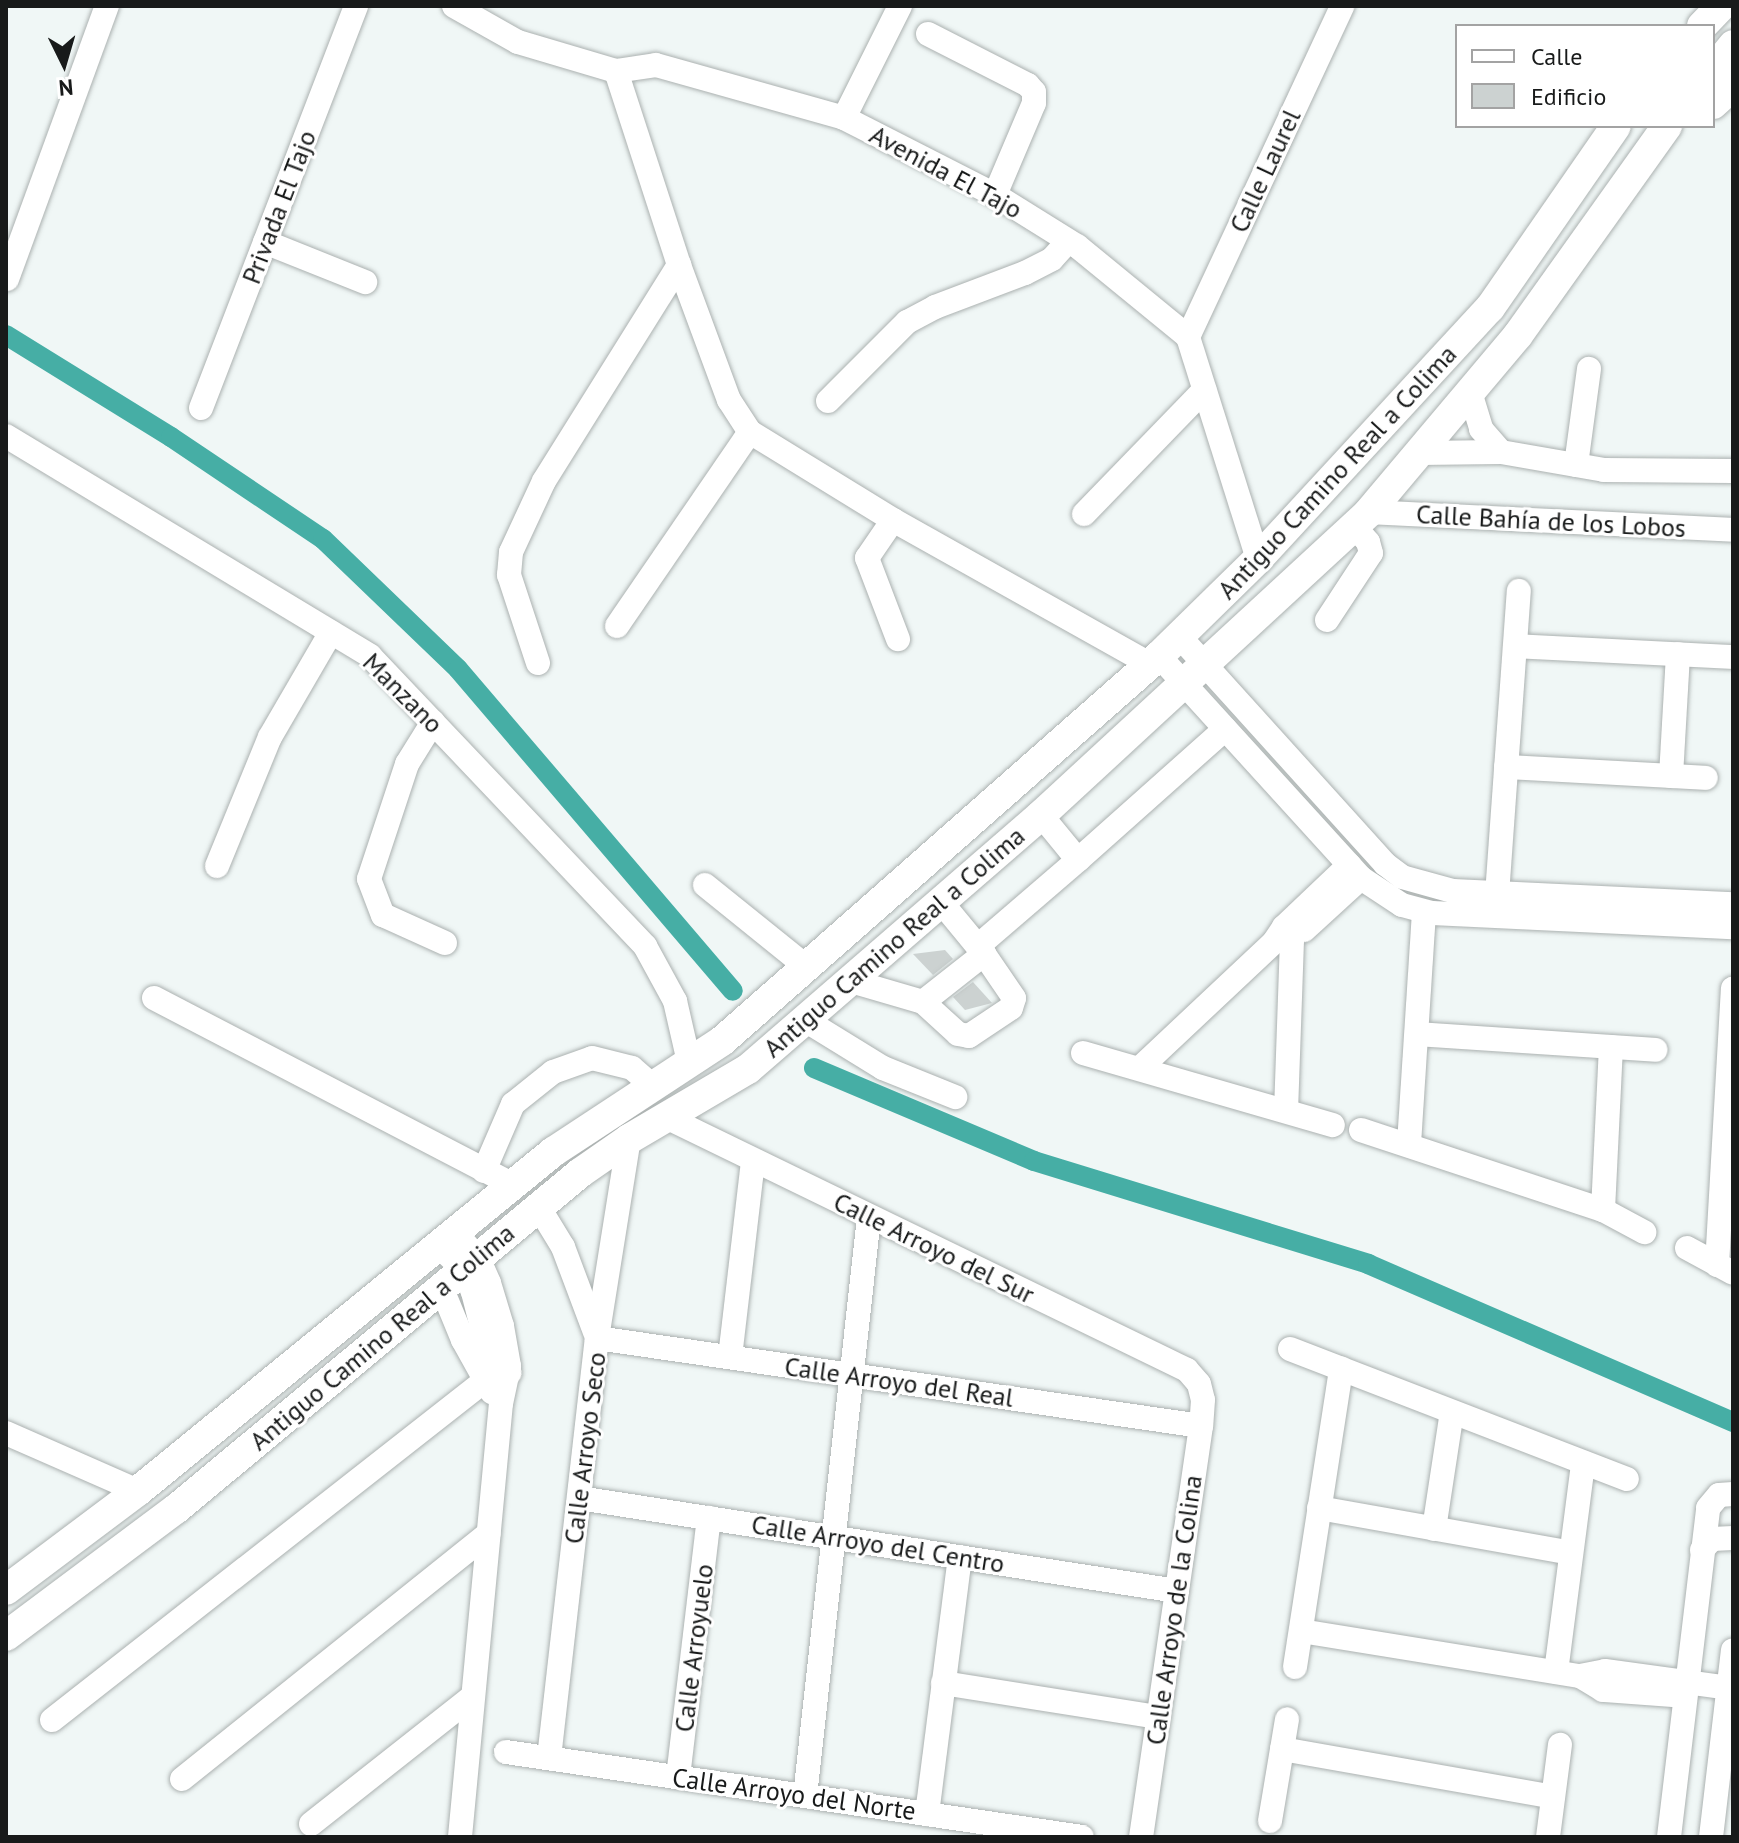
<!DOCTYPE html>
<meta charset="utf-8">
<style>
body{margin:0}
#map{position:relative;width:1739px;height:1843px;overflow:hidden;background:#f0f7f6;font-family:"PT Sans",sans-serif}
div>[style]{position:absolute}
.canal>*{height:20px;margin:-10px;padding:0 10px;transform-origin:10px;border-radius:10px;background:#46aea5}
.building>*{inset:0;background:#ccd2d1}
.roads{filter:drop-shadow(0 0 2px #abb1b0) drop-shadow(0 0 2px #abb1b0)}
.minor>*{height:24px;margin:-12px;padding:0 12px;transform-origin:12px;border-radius:12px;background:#fff}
.major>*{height:30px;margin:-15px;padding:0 15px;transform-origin:15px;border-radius:15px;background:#fff}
span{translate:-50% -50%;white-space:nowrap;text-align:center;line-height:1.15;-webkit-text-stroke:6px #fff;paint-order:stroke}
.street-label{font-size:26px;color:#181a1a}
.frame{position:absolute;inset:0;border:8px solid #181a1a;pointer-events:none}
.legend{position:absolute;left:1455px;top:24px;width:260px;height:104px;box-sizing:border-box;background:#fff;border:2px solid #a3a3a3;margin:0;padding:10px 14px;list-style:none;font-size:24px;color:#181a1a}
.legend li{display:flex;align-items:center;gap:16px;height:40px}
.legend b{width:40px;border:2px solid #a3a3a3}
.north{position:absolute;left:24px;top:24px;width:80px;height:80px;-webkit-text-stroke:6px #fff;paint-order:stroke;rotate:175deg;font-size:22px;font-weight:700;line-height:32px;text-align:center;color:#181a1a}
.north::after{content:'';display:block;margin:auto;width:28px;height:36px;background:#181a1a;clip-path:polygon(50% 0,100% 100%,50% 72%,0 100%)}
</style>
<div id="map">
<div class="canal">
<div style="left:6px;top:335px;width:194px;rotate:31.7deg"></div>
<div style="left:171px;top:437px;width:183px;rotate:33.9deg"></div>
<div style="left:323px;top:539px;width:187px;rotate:43.9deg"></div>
<div style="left:458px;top:669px;width:423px;rotate:49.5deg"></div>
<div style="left:814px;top:1068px;width:239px;rotate:22.9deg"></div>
<div style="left:1034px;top:1161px;width:350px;rotate:17.1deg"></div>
<div style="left:1368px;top:1264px;width:398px;rotate:23.4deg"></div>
</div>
<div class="building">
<div style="clip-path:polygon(945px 950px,953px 959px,933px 975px,913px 954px)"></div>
<div style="clip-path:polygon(973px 982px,992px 1003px,965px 1010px,953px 997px)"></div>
</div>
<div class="roads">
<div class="minor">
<div style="left:454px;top:6px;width:73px;rotate:29.4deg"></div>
<div style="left:518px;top:42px;width:102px;rotate:16.5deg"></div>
<div style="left:616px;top:71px;width:40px;rotate:-8.5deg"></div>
<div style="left:656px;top:65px;width:195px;rotate:15.7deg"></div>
<div style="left:844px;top:118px;width:169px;rotate:27deg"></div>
<div style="left:995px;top:195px;width:97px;rotate:31.9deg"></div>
<div style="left:1077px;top:246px;width:144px;rotate:39.3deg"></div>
<div style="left:1188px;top:337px;width:233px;rotate:72.5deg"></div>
<div style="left:928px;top:34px;width:112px;rotate:27deg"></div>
<div style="left:1028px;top:85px;width:9px;rotate:49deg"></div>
<div style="left:1034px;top:92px;width:11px;rotate:90deg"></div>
<div style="left:1034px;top:103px;width:100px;rotate:113deg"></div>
<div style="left:616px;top:71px;width:204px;rotate:72deg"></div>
<div style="left:679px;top:265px;width:144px;rotate:69.7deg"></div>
<div style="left:729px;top:400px;width:38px;rotate:57deg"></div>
<div style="left:750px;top:432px;width:168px;rotate:31.6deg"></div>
<div style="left:893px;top:520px;width:292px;rotate:29.3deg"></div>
<div style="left:844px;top:118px;width:125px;rotate:-63.4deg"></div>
<div style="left:265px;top:242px;width:108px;rotate:21.8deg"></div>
<div style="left:7px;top:279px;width:291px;rotate:-69.9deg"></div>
<div style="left:1188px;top:337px;width:365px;rotate:-65deg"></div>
<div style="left:1470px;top:392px;width:39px;rotate:73deg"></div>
<div style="left:1481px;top:429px;width:30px;rotate:49deg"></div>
<div style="left:828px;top:401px;width:112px;rotate:-45deg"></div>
<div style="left:907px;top:322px;width:32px;rotate:-28deg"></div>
<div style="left:935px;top:307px;width:96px;rotate:-20.7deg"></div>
<div style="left:1025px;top:273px;width:30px;rotate:-27deg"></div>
<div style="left:1052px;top:259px;width:24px;rotate:-48deg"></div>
<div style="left:201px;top:408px;width:431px;rotate:-68.9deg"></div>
<div style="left:6px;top:436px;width:425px;rotate:31.1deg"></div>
<div style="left:370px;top:656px;width:400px;rotate:46.5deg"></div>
<div style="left:645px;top:946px;width:63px;rotate:61.4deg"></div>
<div style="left:675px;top:1001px;width:63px;rotate:77.1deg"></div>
<div style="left:1419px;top:453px;width:82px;rotate:-0.7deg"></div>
<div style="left:1501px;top:452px;width:105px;rotate:9.9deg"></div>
<div style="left:1604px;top:470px;width:129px;rotate:0.4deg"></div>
<div style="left:1576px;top:465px;width:97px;rotate:-82.3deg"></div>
<div style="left:1369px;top:512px;width:364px;rotate:2.8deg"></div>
<div style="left:1084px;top:514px;width:173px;rotate:-45.9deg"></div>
<div style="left:893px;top:520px;width:46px;rotate:124.4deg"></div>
<div style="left:867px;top:558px;width:87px;rotate:69.1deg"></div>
<div style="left:1327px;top:620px;width:80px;rotate:-56.7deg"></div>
<div style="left:1371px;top:553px;width:11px;rotate:-105deg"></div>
<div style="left:1368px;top:542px;width:21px;rotate:-131deg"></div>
<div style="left:617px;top:626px;width:235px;rotate:-55.6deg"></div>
<div style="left:1180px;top:637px;width:306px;rotate:47.9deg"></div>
<div style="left:1385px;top:864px;width:21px;rotate:37deg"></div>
<div style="left:1402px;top:877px;width:53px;rotate:15.4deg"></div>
<div style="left:1453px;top:891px;width:280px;rotate:2.7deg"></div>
<div style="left:1515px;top:646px;width:218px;rotate:2.9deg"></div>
<div style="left:1159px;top:656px;width:300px;rotate:47.7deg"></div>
<div style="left:1361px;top:878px;width:49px;rotate:33.4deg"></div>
<div style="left:1402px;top:905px;width:31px;rotate:15deg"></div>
<div style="left:1432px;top:913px;width:301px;rotate:2.7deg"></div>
<div style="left:538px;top:663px;width:93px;rotate:-108.2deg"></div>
<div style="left:509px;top:575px;width:23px;rotate:-85deg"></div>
<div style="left:511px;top:552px;width:78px;rotate:-65.1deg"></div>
<div style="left:544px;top:481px;width:255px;rotate:-58deg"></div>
<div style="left:433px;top:722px;width:49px;rotate:121.8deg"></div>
<div style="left:407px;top:764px;width:121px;rotate:108.3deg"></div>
<div style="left:369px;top:879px;width:39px;rotate:69deg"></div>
<div style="left:383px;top:915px;width:68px;rotate:24.3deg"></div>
<div style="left:1506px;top:767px;width:200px;rotate:3.1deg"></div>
<div style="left:1671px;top:776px;width:122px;rotate:-86.7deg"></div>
<div style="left:1041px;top:815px;width:58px;rotate:50.6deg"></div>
<div style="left:1078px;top:860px;width:197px;rotate:-41.7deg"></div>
<div style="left:217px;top:866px;width:139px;rotate:-67.7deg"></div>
<div style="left:270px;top:737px;width:121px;rotate:-59.8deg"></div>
<div style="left:705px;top:885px;width:132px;rotate:38.9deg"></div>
<div style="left:1497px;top:895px;width:305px;rotate:-85.9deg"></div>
<div style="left:1284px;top:927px;width:15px;rotate:58deg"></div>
<div style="left:1292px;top:940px;width:169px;rotate:92deg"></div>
<div style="left:1304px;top:930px;width:77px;rotate:-42.4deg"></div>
<div style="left:978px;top:946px;width:132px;rotate:-40.7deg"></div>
<div style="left:851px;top:981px;width:75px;rotate:16.3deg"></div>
<div style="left:923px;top:1002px;width:78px;rotate:-38.2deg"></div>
<div style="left:984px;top:954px;width:66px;rotate:-129.5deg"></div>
<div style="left:154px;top:998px;width:405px;rotate:27.5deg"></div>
<div style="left:923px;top:1002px;width:47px;rotate:42.4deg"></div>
<div style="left:958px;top:1034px;width:11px;rotate:10deg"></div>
<div style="left:969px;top:1036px;width:50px;rotate:-33.7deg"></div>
<div style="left:1011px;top:1008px;width:10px;rotate:-73deg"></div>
<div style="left:1014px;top:998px;width:53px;rotate:-124.3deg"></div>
<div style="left:805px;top:1020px;width:92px;rotate:31.6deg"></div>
<div style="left:883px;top:1068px;width:78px;rotate:21.9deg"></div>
<div style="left:1417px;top:1034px;width:239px;rotate:3.8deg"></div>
<div style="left:1083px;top:1053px;width:260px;rotate:16.1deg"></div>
<div style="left:1140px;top:1068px;width:184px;rotate:-43.2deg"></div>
<div style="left:1274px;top:942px;width:18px;rotate:-56deg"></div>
<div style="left:1284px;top:927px;width:90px;rotate:-43.6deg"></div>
<div style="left:666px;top:1117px;width:579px;rotate:25.9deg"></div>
<div style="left:1187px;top:1370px;width:18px;rotate:49deg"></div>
<div style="left:1199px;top:1384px;width:16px;rotate:76deg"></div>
<div style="left:1203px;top:1400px;width:26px;rotate:94deg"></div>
<div style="left:1201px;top:1426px;width:415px;rotate:98.3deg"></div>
<div style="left:1361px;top:1130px;width:255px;rotate:18.3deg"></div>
<div style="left:1603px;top:1210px;width:47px;rotate:28.2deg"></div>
<div style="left:1409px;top:1144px;width:232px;rotate:-86.3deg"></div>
<div style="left:484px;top:1171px;width:73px;rotate:-66.6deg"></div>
<div style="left:513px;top:1104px;width:51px;rotate:-38.7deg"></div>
<div style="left:553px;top:1072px;width:41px;rotate:-19.7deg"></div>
<div style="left:592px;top:1058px;width:41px;rotate:14deg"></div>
<div style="left:632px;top:1068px;width:28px;rotate:41deg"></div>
<div style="left:538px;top:1206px;width:48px;rotate:58.6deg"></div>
<div style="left:563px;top:1247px;width:91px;rotate:69.4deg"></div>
<div style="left:1603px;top:1210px;width:163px;rotate:-87.2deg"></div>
<div style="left:455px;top:1232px;width:35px;rotate:49deg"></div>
<div style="left:478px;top:1258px;width:27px;rotate:66deg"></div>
<div style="left:489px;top:1283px;width:45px;rotate:73.2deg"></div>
<div style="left:502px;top:1326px;width:41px;rotate:80.1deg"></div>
<div style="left:509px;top:1366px;width:38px;rotate:102deg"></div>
<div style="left:501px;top:1403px;width:436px;rotate:95.4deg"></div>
<div style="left:439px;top:1246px;width:35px;rotate:44deg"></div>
<div style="left:464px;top:1270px;width:24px;rotate:68deg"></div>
<div style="left:473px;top:1292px;width:104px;rotate:75.6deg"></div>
<div style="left:1687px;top:1248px;width:52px;rotate:28.5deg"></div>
<div style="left:1717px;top:1265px;width:277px;rotate:-86.7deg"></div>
<div style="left:442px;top:1289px;width:55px;rotate:67.6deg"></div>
<div style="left:463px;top:1340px;width:60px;rotate:60.9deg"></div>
<div style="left:597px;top:1338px;width:610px;rotate:8.29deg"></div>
<div style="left:1290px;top:1349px;width:361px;rotate:21.1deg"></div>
<div style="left:730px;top:1357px;width:196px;rotate:-83.3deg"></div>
<div style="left:6px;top:1433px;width:144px;rotate:23.7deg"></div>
<div style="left:579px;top:1498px;width:605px;rotate:8.84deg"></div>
<div style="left:1319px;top:1508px;width:256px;rotate:10.1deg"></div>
<div style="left:1434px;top:1529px;width:118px;rotate:-81.3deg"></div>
<div style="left:1702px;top:1550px;width:15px;rotate:-48deg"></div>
<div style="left:1712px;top:1539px;width:21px;rotate:-3deg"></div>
<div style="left:1301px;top:1631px;width:283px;rotate:9.2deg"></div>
<div style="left:1580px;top:1676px;width:25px;rotate:-11deg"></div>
<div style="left:1605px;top:1671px;width:125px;rotate:7.8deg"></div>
<div style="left:1295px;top:1667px;width:302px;rotate:-81.2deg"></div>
<div style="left:1556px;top:1672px;width:211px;rotate:-82.6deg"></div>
<div style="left:1580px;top:1676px;width:27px;rotate:31deg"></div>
<div style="left:1603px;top:1690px;width:82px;rotate:4.2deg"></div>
<div style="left:943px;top:1683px;width:218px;rotate:9deg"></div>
<div style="left:52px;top:1720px;width:548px;rotate:-38.1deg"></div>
<div style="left:483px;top:1382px;width:28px;rotate:-19deg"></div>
<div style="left:1282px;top:1749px;width:275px;rotate:10deg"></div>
<div style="left:506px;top:1752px;width:582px;rotate:8.39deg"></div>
<div style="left:549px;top:1758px;width:423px;rotate:-83.5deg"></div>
<div style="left:597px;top:1338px;width:202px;rotate:-80.9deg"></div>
<div style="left:678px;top:1777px;width:261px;rotate:-83.2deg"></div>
<div style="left:182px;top:1779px;width:393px;rotate:-38.7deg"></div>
<div style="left:805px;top:1796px;width:583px;rotate:-83.69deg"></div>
<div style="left:927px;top:1814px;width:259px;rotate:-82.7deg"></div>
<div style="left:1270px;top:1821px;width:103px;rotate:-80.5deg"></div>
<div style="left:311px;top:1824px;width:206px;rotate:-38.3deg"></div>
<div style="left:1548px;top:1837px;width:93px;rotate:-82.6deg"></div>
<div style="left:1669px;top:1837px;width:331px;rotate:-83.2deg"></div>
<div style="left:1708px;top:1508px;width:17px;rotate:-50deg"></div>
<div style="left:1719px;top:1495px;width:14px;rotate:-4deg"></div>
<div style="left:1711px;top:1837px;width:188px;rotate:-83.3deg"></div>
</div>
<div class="major">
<div style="left:1702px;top:26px;width:28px;rotate:-46deg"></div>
<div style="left:1713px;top:70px;width:32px;rotate:-51deg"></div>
<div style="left:1713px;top:104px;width:27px;rotate:-42deg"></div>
<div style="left:6px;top:1590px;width:165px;rotate:-36.9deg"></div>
<div style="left:138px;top:1491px;width:536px;rotate:-39.24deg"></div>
<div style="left:553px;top:1152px;width:202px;rotate:-33.3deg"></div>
<div style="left:722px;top:1041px;width:582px;rotate:-41.38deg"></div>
<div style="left:1159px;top:656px;width:139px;rotate:-44.4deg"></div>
<div style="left:1258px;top:559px;width:342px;rotate:-47.3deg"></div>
<div style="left:1490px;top:308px;width:221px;rotate:-55.3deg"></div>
<div style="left:6px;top:1636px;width:212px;rotate:-36.8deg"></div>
<div style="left:176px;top:1509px;width:525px;rotate:-39.75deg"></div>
<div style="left:580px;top:1173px;width:60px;rotate:-34.8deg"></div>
<div style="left:629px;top:1139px;width:138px;rotate:-30.5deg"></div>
<div style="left:748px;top:1069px;width:388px;rotate:-40.9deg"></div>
<div style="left:1041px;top:815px;width:447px;rotate:-42.7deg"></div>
<div style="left:1369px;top:512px;width:231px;rotate:-49.9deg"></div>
<div style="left:1518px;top:335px;width:257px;rotate:-54.5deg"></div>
</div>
</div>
<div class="street-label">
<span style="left:1265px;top:171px;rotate:-65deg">Calle Laurel</span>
<span style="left:946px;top:172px;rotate:28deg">Avenida El Tajo</span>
<span style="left:279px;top:207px;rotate:-69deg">Privada El Tajo</span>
<span style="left:1337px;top:472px;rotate:-47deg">Antiguo Camino Real a Colima</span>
<span style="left:1551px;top:521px;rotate:3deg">Calle Bahía de los Lobos</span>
<span style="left:403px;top:693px;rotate:45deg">Manzano</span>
<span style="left:894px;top:942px;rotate:-41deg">Antiguo Camino Real a Colima</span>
<span style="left:934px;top:1248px;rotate:26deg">Calle Arroyo del Sur</span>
<span style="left:382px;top:1337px;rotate:-40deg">Antiguo Camino Real a Colima</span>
<span style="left:899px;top:1382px;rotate:8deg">Calle Arroyo del Real</span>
<span style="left:585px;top:1448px;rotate:-83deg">Calle Arroyo Seco</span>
<span style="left:878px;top:1544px;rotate:9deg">Calle Arroyo del Centro</span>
<span style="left:1174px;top:1610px;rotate:-82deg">Calle Arroyo de la Colina</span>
<span style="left:694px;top:1648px;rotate:-83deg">Calle Arroyuelo</span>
<span style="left:794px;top:1794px;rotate:8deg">Calle Arroyo del Norte</span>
</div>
<div class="frame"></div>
<ul class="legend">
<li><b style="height:10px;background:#fff"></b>Calle</li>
<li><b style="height:22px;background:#ccd2d1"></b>Edificio</li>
</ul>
<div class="north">N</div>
</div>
